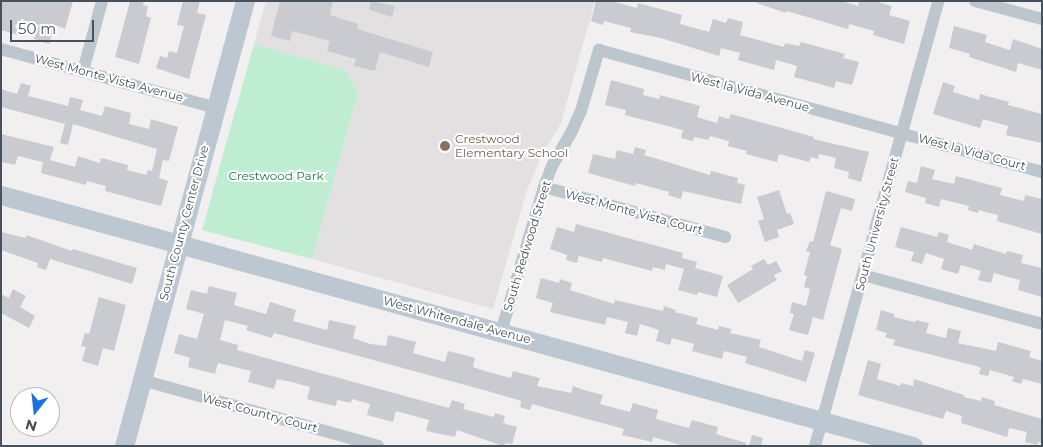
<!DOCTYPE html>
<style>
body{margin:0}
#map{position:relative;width:1043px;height:447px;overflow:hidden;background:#f1efef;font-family:Montserrat,sans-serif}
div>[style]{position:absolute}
.education>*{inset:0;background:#e2e0e1}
.green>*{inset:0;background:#bfedd1}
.building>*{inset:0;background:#c9cbd1}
.street>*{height:12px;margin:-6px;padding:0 6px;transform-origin:6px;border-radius:6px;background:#bdc6cd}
.secondary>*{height:19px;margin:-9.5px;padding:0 9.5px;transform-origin:9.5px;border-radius:9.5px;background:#bdc7d2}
.dots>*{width:14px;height:14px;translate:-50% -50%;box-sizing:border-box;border:2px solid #fff;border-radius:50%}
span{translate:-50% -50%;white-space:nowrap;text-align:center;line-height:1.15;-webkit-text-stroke:4px #fff;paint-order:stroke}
.street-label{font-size:12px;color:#47525c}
.education-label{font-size:12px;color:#785e54}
.left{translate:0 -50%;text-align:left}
.park-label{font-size:12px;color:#1a7b4a}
.frame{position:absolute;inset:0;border:2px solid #47525c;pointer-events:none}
.north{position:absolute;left:10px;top:387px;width:50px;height:50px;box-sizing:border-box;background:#fff;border:1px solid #b5babe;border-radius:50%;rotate:196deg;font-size:14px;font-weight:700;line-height:20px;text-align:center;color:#47525c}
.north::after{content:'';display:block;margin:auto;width:18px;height:22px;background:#1f71db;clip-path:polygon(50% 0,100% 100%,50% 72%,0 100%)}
.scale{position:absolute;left:10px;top:20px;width:84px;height:22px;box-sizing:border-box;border:2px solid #47525c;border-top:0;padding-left:6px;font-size:15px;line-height:18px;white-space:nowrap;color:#47525c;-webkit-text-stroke:4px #fff;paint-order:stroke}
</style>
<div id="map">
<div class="education">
<div style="clip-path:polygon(266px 1px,595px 1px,561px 123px,542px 155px,527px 190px,493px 309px,312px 259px,358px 92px,344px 70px,254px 44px)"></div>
</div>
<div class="green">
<div style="clip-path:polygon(254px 44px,344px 70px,358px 92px,312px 259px,202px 230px)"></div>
</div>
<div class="building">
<div style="clip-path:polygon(1px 1px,73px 1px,65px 29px,55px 25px,49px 44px,34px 39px,39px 25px,22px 20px,18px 35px,1px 30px)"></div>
<div style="clip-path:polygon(130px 1px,144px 1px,143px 5px,148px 6px,146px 16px,151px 18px,139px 64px,115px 57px)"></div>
<div style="clip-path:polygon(183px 1px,200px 1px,197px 13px,206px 15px,189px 79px,156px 68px,160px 56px,167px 58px,169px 51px,177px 53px,184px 26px,177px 25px)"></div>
<div style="clip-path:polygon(280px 1px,333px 1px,330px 15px,358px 24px,357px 29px,433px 52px,429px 67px,380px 52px,375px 71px,354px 66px,356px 59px,327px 51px,330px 41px,292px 31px,290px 41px,271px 36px)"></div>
<div style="clip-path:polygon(371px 1px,395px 6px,392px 17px,369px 10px)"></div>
<div style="clip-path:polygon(596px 1px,611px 1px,637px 8px,638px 3px,668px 11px,682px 15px,680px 24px,709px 32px,713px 19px,726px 23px,728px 18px,743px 22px,740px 35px,784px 47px,785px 43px,799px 46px,801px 42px,845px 54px,843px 58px,859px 62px,852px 85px,836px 81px,834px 88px,794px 77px,797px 66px,776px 60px,774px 70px,738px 60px,740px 53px,721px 48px,719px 56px,661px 38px,630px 32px,631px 28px,604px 21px,603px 25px,591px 21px)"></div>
<div style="clip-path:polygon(757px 1px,841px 1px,858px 6px,859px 1px,874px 1px,892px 6px,889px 15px,910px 21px,904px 44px,873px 35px,874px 31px,849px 24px,848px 29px,787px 11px,786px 13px,757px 3px)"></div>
<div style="clip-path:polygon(954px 26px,987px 35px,985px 42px,1010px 50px,1013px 39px,1042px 49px,1042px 70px,1018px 63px,1016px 72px,969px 57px,970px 54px,949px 48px)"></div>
<div style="clip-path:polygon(611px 80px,644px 89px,643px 95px,659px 99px,660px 95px,700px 106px,697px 117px,717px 123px,719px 116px,729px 119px,731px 114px,814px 137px,813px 139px,869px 152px,861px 182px,848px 178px,849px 172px,834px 168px,836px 158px,819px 154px,818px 159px,811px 157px,809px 162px,779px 154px,777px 162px,746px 154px,747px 151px,728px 146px,729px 141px,710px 136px,708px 140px,694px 137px,693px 141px,681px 138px,683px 130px,625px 115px,626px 110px,605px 105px)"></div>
<div style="clip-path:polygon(943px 82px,955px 86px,953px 92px,979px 100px,980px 94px,1009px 102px,1008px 105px,1042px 114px,1042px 143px,1006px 135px,1008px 126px,983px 119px,980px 128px,933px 114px)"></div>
<div style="clip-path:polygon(21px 83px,31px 86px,28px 96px,68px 106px,70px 97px,83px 100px,80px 110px,102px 116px,105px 106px,131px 113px,129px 124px,149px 129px,151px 119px,178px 127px,169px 161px,163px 160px,159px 178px,168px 181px,161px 206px,105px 191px,106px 186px,87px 181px,86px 185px,41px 173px,43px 162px,18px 156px,15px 165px,1px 162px,1px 134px,54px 147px,50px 160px,75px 167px,78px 156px,100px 163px,101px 158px,128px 165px,127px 170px,146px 175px,148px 170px,152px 171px,157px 149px,73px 124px,68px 145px,60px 143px,65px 124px,1px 107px,1px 89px,17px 94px)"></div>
<div style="clip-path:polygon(635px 147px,646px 150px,644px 155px,664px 161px,710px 175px,711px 171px,738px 178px,737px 183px,745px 185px,741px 204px,683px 191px,681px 199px,668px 195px,669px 192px,636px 183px,635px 186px,588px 173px,593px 154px,615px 159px,617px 150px,633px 154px)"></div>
<div style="clip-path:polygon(921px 166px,935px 170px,932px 179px,954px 184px,956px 176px,1002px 188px,1000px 195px,1024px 201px,1025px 195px,1042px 199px,1042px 234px,997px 221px,998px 215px,978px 210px,978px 213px,968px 210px,969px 206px,941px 199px,939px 207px,925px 203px,926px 198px,905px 192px,908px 181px,917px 183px)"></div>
<div style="clip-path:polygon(779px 190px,787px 214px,790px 213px,794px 224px,777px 230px,779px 237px,765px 242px,758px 221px,764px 219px,757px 197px)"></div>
<div style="clip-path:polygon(826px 191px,855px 199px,852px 211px,841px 208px,830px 245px,842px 249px,823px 320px,813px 317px,808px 335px,789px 330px,794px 314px,790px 313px,792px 302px,806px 306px,810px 289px,804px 287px,807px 276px,804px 275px,810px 252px,806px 251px,810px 241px,813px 242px)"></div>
<div style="clip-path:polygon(576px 224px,683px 253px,682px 258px,697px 262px,695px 268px,723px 276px,717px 297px,698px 292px,697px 295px,678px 290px,684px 269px,666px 264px,665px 270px,653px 267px,652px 271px,603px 258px,602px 262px,579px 256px,577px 263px,566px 260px,567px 255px,550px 249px,557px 227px,574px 232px)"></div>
<div style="clip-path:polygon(901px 227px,937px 237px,939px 232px,949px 235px,947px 242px,972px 250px,974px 244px,1006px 254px,1007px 251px,1023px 255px,1021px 263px,1042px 268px,1042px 297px,1018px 290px,1020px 280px,994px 273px,991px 283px,978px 280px,981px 271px,961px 265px,958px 274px,941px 269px,944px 259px,926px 253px,922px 264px,911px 261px,914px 252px,895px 247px)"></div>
<div style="clip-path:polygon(1px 232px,26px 238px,26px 235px,72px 251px,73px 249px,137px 268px,132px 284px,50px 259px,46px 270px,37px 267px,38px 263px,1px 250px)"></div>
<div style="clip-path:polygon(764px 259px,768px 265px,776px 261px,782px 271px,774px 275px,777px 280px,738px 303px,727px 285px,753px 269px,751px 266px)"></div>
<div style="clip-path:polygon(541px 278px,559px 283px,560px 279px,572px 283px,570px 290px,614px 304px,615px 300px,663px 311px,664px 306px,676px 310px,675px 312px,698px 318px,696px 324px,718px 330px,719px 326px,732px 329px,730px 333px,761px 340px,759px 347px,802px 361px,805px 350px,815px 353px,806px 382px,745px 363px,747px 357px,724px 351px,722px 359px,692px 351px,694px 344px,672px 338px,670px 345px,656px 341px,659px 330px,640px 324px,637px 336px,625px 333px,628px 322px,607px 317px,605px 325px,550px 312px,553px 303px,536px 298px)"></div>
<div style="clip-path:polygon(209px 286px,237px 293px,234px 305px,266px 314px,270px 302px,296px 310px,293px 321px,327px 330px,329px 320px,356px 326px,353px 338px,370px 344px,386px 346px,388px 335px,416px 342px,413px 353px,445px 362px,448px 351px,464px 355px,475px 358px,473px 367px,488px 372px,511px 378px,513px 371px,540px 378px,537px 386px,571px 393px,573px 386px,584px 390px,603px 395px,600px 404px,630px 412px,633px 403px,658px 410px,656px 419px,689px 428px,692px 420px,718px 427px,716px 434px,746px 443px,746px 446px,684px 446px,653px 437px,652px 442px,635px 438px,622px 435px,624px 429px,532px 404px,530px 410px,520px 407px,521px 401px,491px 392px,274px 333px,272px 338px,246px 330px,248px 326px,225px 320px,220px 340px,238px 345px,237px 350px,449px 408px,452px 400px,465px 404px,463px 409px,494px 417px,495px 413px,505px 416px,503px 423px,517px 427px,512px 444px,506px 443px,503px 446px,457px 430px,455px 437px,426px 431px,429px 420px,396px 411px,393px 422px,382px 419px,367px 415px,370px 404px,352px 399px,351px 403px,337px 400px,336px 406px,322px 403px,307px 399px,310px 387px,292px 382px,277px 379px,274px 389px,248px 382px,251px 371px,218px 363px,215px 374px,188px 367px,190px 358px,174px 353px,179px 334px,197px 339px,204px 314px,186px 309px,191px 290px,207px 294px)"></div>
<div style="clip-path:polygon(13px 289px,26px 296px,20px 307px,35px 316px,29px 328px,1px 313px,1px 294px,9px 298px)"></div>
<div style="clip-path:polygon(99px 297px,126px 305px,114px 351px,103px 348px,98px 366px,82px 361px,86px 347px,81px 346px,85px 333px,89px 334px)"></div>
<div style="clip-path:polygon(881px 310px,894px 314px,894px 317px,915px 322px,916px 320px,929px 323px,926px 333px,946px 338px,948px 328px,961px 331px,958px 343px,996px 351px,998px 342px,1031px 351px,1029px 357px,1042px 361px,1042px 384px,1023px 379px,1021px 384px,1012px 381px,1014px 377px,990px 370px,988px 376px,979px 374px,981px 368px,976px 366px,893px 345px,895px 340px,885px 337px,887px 333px,876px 330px)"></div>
<div style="clip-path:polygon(868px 360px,881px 364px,877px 379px,900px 386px,901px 383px,913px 386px,914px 379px,964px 395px,964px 397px,981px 401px,982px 397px,995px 401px,994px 405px,1042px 419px,1042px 443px,1038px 442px,1037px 445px,1025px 442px,1027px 432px,1009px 428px,1007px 437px,961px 423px,962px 416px,946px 411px,943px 419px,858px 395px)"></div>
<div style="clip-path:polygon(752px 435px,763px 438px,761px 446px,749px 446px)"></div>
</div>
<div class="street">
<div style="left:975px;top:1px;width:69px;rotate:15deg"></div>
<div style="left:1px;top:49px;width:223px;rotate:15.3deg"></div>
<div style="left:83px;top:71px;width:73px;rotate:-74.8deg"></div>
<div style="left:544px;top:187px;width:188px;rotate:15.4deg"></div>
<div style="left:863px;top:275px;width:186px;rotate:15.3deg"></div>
<div style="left:501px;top:332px;width:151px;rotate:-73.5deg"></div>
<div style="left:544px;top:187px;width:22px;rotate:-69deg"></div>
<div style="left:552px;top:166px;width:40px;rotate:-60.3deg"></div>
<div style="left:572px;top:131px;width:22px;rotate:-66deg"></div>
<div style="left:581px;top:111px;width:64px;rotate:-73.6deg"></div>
<div style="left:599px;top:50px;width:459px;rotate:15.4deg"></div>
<div style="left:142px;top:380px;width:245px;rotate:15.6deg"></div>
<div style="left:815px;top:446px;width:462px;rotate:-74.5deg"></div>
</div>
<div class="secondary">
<div style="left:1px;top:195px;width:946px;rotate:15.39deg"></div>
<div style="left:124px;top:446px;width:461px;rotate:-74.8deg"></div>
</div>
<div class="dots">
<div style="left:445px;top:146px;background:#8d6e63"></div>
</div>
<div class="street-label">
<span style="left:109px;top:78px;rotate:15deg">West Monte Vista Avenue</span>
<span style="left:750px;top:92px;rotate:15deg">West la Vida Avenue</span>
<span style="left:972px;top:152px;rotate:15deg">West la Vida Court</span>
<span style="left:634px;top:212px;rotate:15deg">West Monte Vista Court</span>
<span style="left:184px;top:223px;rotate:-75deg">South County Center Drive</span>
<span style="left:877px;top:224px;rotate:-75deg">South University Street</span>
<span style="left:527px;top:246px;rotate:-73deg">South Redwood Street</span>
<span style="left:457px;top:320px;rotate:15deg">West Whitendale Avenue</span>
<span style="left:260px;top:413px;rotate:15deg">West Country Court</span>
</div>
<div class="education-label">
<span class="left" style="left:455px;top:146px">Crestwood<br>Elementary School</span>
</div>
<div class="park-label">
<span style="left:276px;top:176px">Crestwood Park</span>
</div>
<div class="frame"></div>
<div class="north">N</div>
<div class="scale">50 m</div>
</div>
